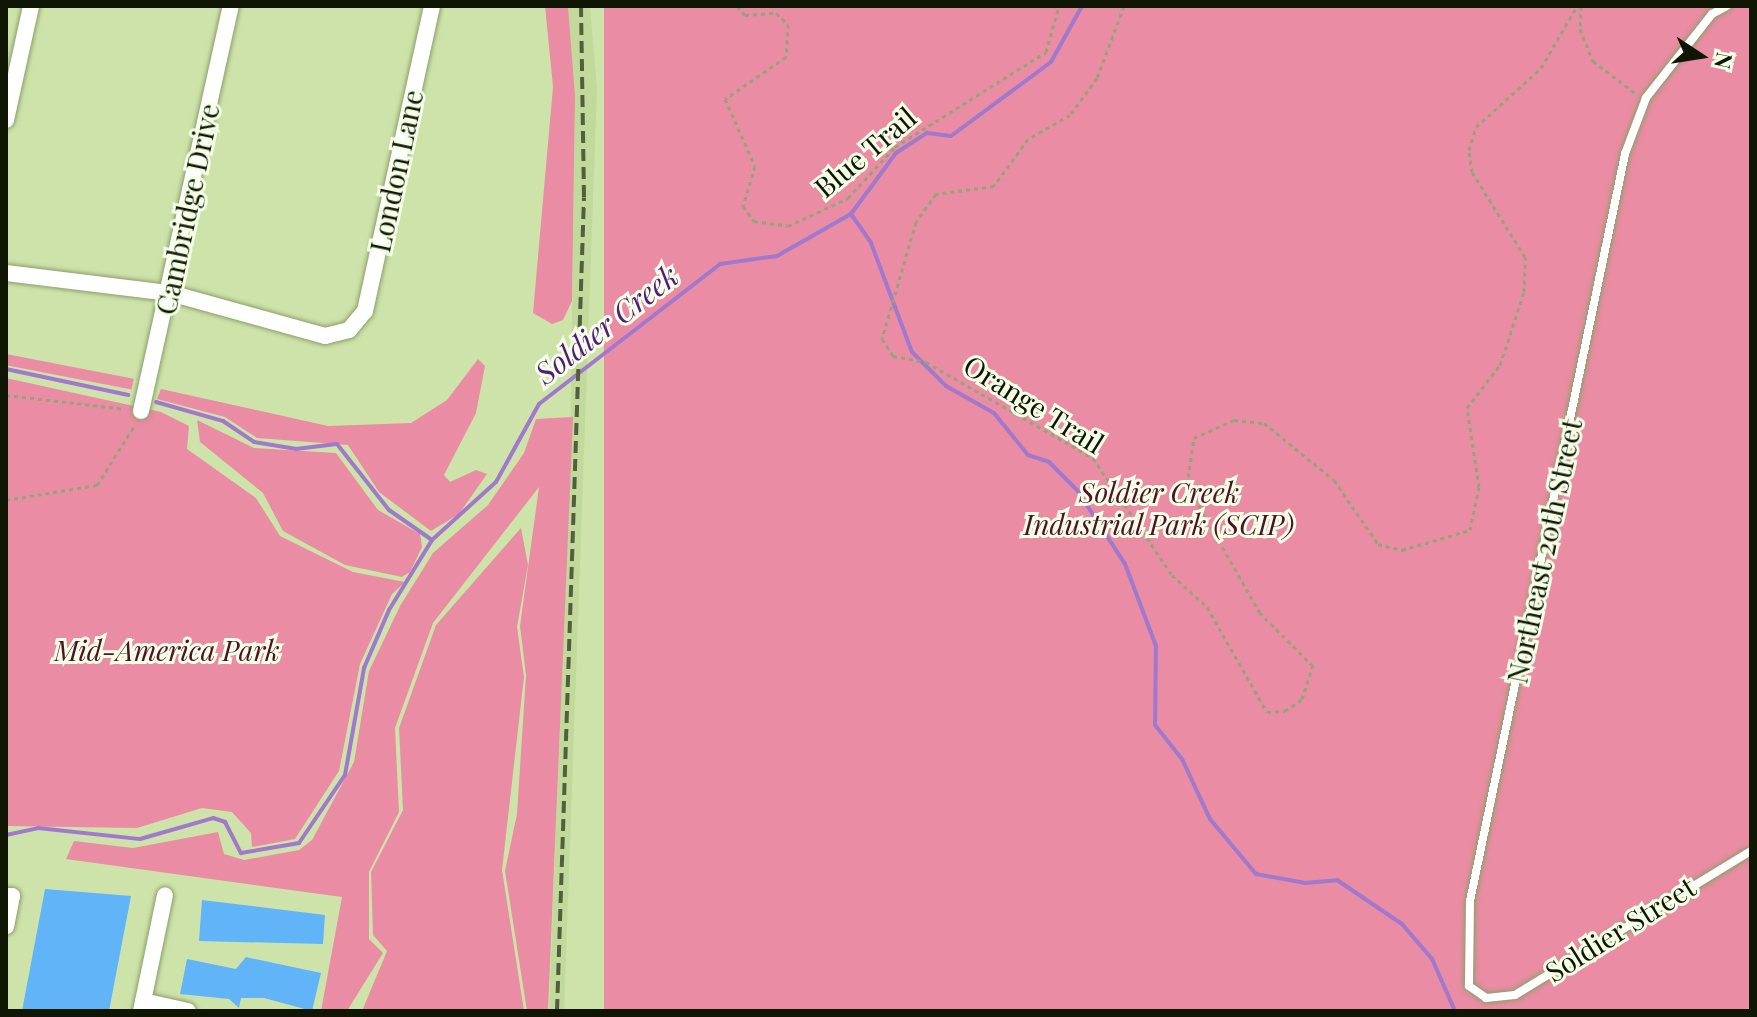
<!DOCTYPE html>
<style>
body{margin:0}
#map{position:relative;width:1757px;height:1017px;overflow:hidden;background:#cee3aa;font-family:"Playfair Display",serif}
div>[style]{position:absolute}
.built>*{inset:0;background:#c1d99a}
.green>*{inset:0;background:#ea8ca3;transform-origin:0 0}
.stream>*{height:4px;margin:-2px;padding:0 2px;transform-origin:2px;border-radius:2px;background:#a079cc}
.building>*{inset:0;background:#60b4f7}
.path>*{height:3px;margin-top:-1.5px;transform-origin:0;background:repeating-linear-gradient(90deg,#94a477 0 4px,transparent 0 8px)}
.roads{filter:drop-shadow(0 0 2px #8b9f69) drop-shadow(0 0 2px #8b9f69)}
.service>*{height:8px;margin:-4px;padding:0 4px;transform-origin:4px;border-radius:4px;background:#fff}
.minor>*{height:16px;margin:-8px;padding:0 8px;transform-origin:8px;border-radius:8px;background:#fff}
.rail>*{height:4px;margin-top:-2px;transform-origin:0;background:repeating-linear-gradient(90deg,#525e3d 0 12px,transparent 0 18px)}
span{translate:-50% -50%;white-space:nowrap;text-align:center;line-height:1.15;-webkit-text-stroke:6px #f5ffe8;paint-order:stroke}
.street-label{font-size:28px;color:#0f1603}
.park-label{font-size:28px;color:#501126;font-style:italic}
.water-label{font-size:30px;color:#521b7e;font-style:italic}
.frame{position:absolute;inset:0;border:8px solid #0f1603;pointer-events:none}
.north{position:absolute;left:1661px;top:16px;width:80px;height:80px;-webkit-text-stroke:6px #f5ffe8;paint-order:stroke;rotate:102deg;font-size:22px;font-weight:700;line-height:32px;text-align:center;color:#0f1603}
.north::after{content:'';display:block;margin:auto;width:28px;height:36px;background:#0f1603;clip-path:polygon(50% 0,100% 100%,50% 72%,0 100%)}
</style>
<div id="map">
<div class="built">
<div style="clip-path:polygon(568px 6px,590px 6px,597px 88px,564px 1011px,549px 1011px,570px 469px,575px 96px)"></div>
</div>
<div class="green">
<div style="clip-path:polygon(545px 6px,568px 6px,575px 96px,572px 301px,563px 320px,552px 324px,533px 313px,553px 87px)"></div>
<div style="left:604px;top:6px;width:1147px;height:1006px"></div>
<div style="left:6px;top:354px;width:130px;height:11px;rotate:11deg"></div>
<div style="clip-path:polygon(478px 359px,485px 366px,476px 413px,444px 475px,450px 482px,476px 470px,487px 474px,459px 514px,431px 531px,379px 492px,348px 445px,257px 438px,225px 417px,157px 399px,161px 389px,328px 426px,411px 423px,447px 400px)"></div>
<div style="clip-path:polygon(6px 378px,161px 412px,189px 426px,187px 449px,256px 498px,280px 536px,353px 572px,405px 582px,392px 594px,360px 664px,339px 771px,295px 839px,252px 847px,251px 833px,232px 812px,202px 808px,137px 828px,6px 826px)"></div>
<div style="clip-path:polygon(573px 417px,548px 1011px,527px 1011px,505px 871px,517px 814px,526px 675px,520px 626px,539px 487px,433px 623px,395px 728px,399px 812px,369px 872px,369px 939px,383px 953px,347px 1011px,321px 1011px,342px 897px,66px 859px,74px 841px,133px 848px,218px 832px,224px 854px,244px 860px,299px 850px,312px 840px,354px 762px,369px 671px,400px 606px,433px 553px,488px 505px,524px 453px,536px 419px)"></div>
<div style="clip-path:polygon(197px 420px,254px 448px,336px 453px,378px 510px,420px 534px,422px 547px,410px 572px,402px 577px,345px 565px,283px 531px,263px 493px,200px 442px)"></div>
<div style="clip-path:polygon(521px 528px,528px 565px,517px 627px,524px 677px,502px 870px,524px 1011px,362px 1011px,387px 951px,373px 935px,371px 872px,403px 810px,399px 728px,436px 625px)"></div>
</div>
<div class="stream">
<div style="left:851px;top:214px;width:35px;rotate:55deg"></div>
<div style="left:871px;top:243px;width:116px;rotate:69.4deg"></div>
<div style="left:912px;top:352px;width:48px;rotate:45deg"></div>
<div style="left:946px;top:386px;width:55px;rotate:29.4deg"></div>
<div style="left:994px;top:413px;width:54px;rotate:51deg"></div>
<div style="left:1028px;top:455px;width:22px;rotate:18deg"></div>
<div style="left:1049px;top:462px;width:40px;rotate:45deg"></div>
<div style="left:1077px;top:490px;width:88px;rotate:57deg"></div>
<div style="left:1125px;top:564px;width:88px;rotate:69.3deg"></div>
<div style="left:1156px;top:646px;width:79px;rotate:90.7deg"></div>
<div style="left:1155px;top:725px;width:43px;rotate:51.5deg"></div>
<div style="left:1182px;top:759px;width:66px;rotate:65deg"></div>
<div style="left:1210px;top:819px;width:72px;rotate:50.1deg"></div>
<div style="left:1256px;top:874px;width:50px;rotate:10.4deg"></div>
<div style="left:1305px;top:883px;width:32px;rotate:-5deg"></div>
<div style="left:1337px;top:880px;width:78px;rotate:34.1deg"></div>
<div style="left:1402px;top:924px;width:46px;rotate:49.4deg"></div>
<div style="left:1432px;top:959px;width:57px;rotate:66.1deg"></div>
<div style="left:6px;top:369px;width:125px;rotate:12deg"></div>
<div style="left:156px;top:402px;width:70px;rotate:15.8deg"></div>
<div style="left:223px;top:421px;width:37px;rotate:34deg"></div>
<div style="left:254px;top:442px;width:43px;rotate:9.5deg"></div>
<div style="left:296px;top:449px;width:41px;rotate:-7deg"></div>
<div style="left:337px;top:444px;width:84px;rotate:51.8deg"></div>
<div style="left:389px;top:510px;width:52px;rotate:34.9deg"></div>
<div style="left:6px;top:835px;width:33px;rotate:-12deg"></div>
<div style="left:38px;top:828px;width:103px;rotate:6.2deg"></div>
<div style="left:140px;top:839px;width:76px;rotate:-16deg"></div>
<div style="left:213px;top:818px;width:13px;rotate:18deg"></div>
<div style="left:225px;top:822px;width:35px;rotate:63deg"></div>
<div style="left:241px;top:853px;width:59px;rotate:-9.8deg"></div>
<div style="left:299px;top:843px;width:82px;rotate:-55.9deg"></div>
<div style="left:345px;top:775px;width:109px;rotate:-79.9deg"></div>
<div style="left:364px;top:668px;width:63px;rotate:-66.7deg"></div>
<div style="left:389px;top:610px;width:82px;rotate:-58.4deg"></div>
<div style="left:432px;top:540px;width:86px;rotate:-42.2deg"></div>
<div style="left:496px;top:482px;width:89px;rotate:-61.1deg"></div>
<div style="left:539px;top:404px;width:229px;rotate:-37.7deg"></div>
<div style="left:720px;top:264px;width:58px;rotate:-8deg"></div>
<div style="left:777px;top:256px;width:85px;rotate:-29.6deg"></div>
<div style="left:851px;top:214px;width:76px;rotate:-53.6deg"></div>
<div style="left:896px;top:153px;width:37px;rotate:-33deg"></div>
<div style="left:927px;top:133px;width:24px;rotate:7deg"></div>
<div style="left:951px;top:136px;width:124px;rotate:-36.5deg"></div>
<div style="left:1051px;top:62px;width:64px;rotate:-61deg"></div>
</div>
<div class="building">
<div style="clip-path:polygon(45px 889px,131px 896px,109px 1011px,22px 1011px)"></div>
<div style="clip-path:polygon(202px 900px,325px 915px,323px 944px,199px 941px)"></div>
<div style="clip-path:polygon(246px 957px,321px 973px,312px 1011px,264px 998px,241px 998px,239px 1008px,229px 999px,180px 994px,187px 959px,236px 969px)"></div>
</div>
<div class="path">
<div style="left:737px;top:6px;width:12px;rotate:48deg"></div>
<div style="left:745px;top:15px;width:31px;rotate:-4deg"></div>
<div style="left:776px;top:13px;width:16px;rotate:43deg"></div>
<div style="left:788px;top:24px;width:33px;rotate:93deg"></div>
<div style="left:786px;top:57px;width:74px;rotate:145.5deg"></div>
<div style="left:725px;top:99px;width:73px;rotate:65.9deg"></div>
<div style="left:755px;top:166px;width:42px;rotate:106.7deg"></div>
<div style="left:743px;top:206px;width:19px;rotate:54deg"></div>
<div style="left:754px;top:221px;width:34px;rotate:8deg"></div>
<div style="left:788px;top:226px;width:66px;rotate:-25deg"></div>
<div style="left:848px;top:198px;width:69px;rotate:-47.3deg"></div>
<div style="left:895px;top:147px;width:178px;rotate:-32.2deg"></div>
<div style="left:1046px;top:52px;width:48px;rotate:-74.2deg"></div>
<div style="left:1124px;top:6px;width:77px;rotate:110.6deg"></div>
<div style="left:1097px;top:78px;width:46px;rotate:126.1deg"></div>
<div style="left:1070px;top:115px;width:48px;rotate:150.3deg"></div>
<div style="left:1028px;top:139px;width:58px;rotate:125.9deg"></div>
<div style="left:994px;top:186px;width:59px;rotate:172.1deg"></div>
<div style="left:936px;top:194px;width:34px;rotate:126deg"></div>
<div style="left:916px;top:222px;width:122px;rotate:106.2deg"></div>
<div style="left:882px;top:339px;width:20px;rotate:57deg"></div>
<div style="left:893px;top:356px;width:34px;rotate:10deg"></div>
<div style="left:926px;top:362px;width:193px;rotate:29.9deg"></div>
<div style="left:1093px;top:458px;width:141px;rotate:56deg"></div>
<div style="left:1172px;top:575px;width:47px;rotate:42.4deg"></div>
<div style="left:1207px;top:607px;width:121px;rotate:60.3deg"></div>
<div style="left:1267px;top:712px;width:18px;rotate:-3deg"></div>
<div style="left:1285px;top:711px;width:21px;rotate:-35deg"></div>
<div style="left:1302px;top:699px;width:35px;rotate:-72deg"></div>
<div style="left:1313px;top:666px;width:75px;rotate:-135deg"></div>
<div style="left:1260px;top:613px;width:147px;rotate:-119.7deg"></div>
<div style="left:1187px;top:485px;width:48px;rotate:-81.5deg"></div>
<div style="left:1194px;top:438px;width:44px;rotate:-24.2deg"></div>
<div style="left:1234px;top:420px;width:30px;rotate:6deg"></div>
<div style="left:1264px;top:423px;width:90px;rotate:39.2deg"></div>
<div style="left:1334px;top:480px;width:78px;rotate:55.5deg"></div>
<div style="left:1378px;top:544px;width:25px;rotate:14deg"></div>
<div style="left:1402px;top:550px;width:71px;rotate:-16.4deg"></div>
<div style="left:1470px;top:530px;width:44px;rotate:-78.2deg"></div>
<div style="left:1479px;top:487px;width:80px;rotate:-98.6deg"></div>
<div style="left:1467px;top:408px;width:54px;rotate:-52.5deg"></div>
<div style="left:1500px;top:365px;width:77px;rotate:-71.8deg"></div>
<div style="left:1524px;top:292px;width:35px;rotate:-88deg"></div>
<div style="left:1525px;top:257px;width:100px;rotate:-121.9deg"></div>
<div style="left:1472px;top:172px;width:22px;rotate:-98deg"></div>
<div style="left:1469px;top:150px;width:24px;rotate:-73deg"></div>
<div style="left:1476px;top:127px;width:88px;rotate:-42.2deg"></div>
<div style="left:1541px;top:68px;width:72px;rotate:-59.9deg"></div>
<div style="left:1581px;top:6px;width:23px;rotate:92deg"></div>
<div style="left:1580px;top:29px;width:35px;rotate:68deg"></div>
<div style="left:1593px;top:61px;width:53px;rotate:37.3deg"></div>
<div style="left:6px;top:395px;width:120px;rotate:6.7deg"></div>
<div style="left:6px;top:500px;width:92px;rotate:-9.4deg"></div>
<div style="left:97px;top:485px;width:71px;rotate:-57.7deg"></div>
</div>
<div class="roads">
<div class="service">
<div style="left:1727px;top:6px;width:17px;rotate:152deg"></div>
<div style="left:1712px;top:14px;width:107px;rotate:128.2deg"></div>
<div style="left:1646px;top:98px;width:60px;rotate:110.6deg"></div>
<div style="left:1625px;top:154px;width:763px;rotate:101.72deg"></div>
<div style="left:1470px;top:901px;width:85px;rotate:90.7deg"></div>
<div style="left:1469px;top:986px;width:21px;rotate:35deg"></div>
<div style="left:1486px;top:998px;width:29px;rotate:-6deg"></div>
<div style="left:1515px;top:995px;width:276px;rotate:-31.4deg"></div>
</div>
<div class="minor">
<div style="left:6px;top:120px;width:117px;rotate:-77.6deg"></div>
<div style="left:6px;top:273px;width:165px;rotate:7deg"></div>
<div style="left:170px;top:293px;width:161px;rotate:15.5deg"></div>
<div style="left:325px;top:336px;width:25px;rotate:-14deg"></div>
<div style="left:349px;top:330px;width:25px;rotate:-50deg"></div>
<div style="left:365px;top:311px;width:312px;rotate:-77.6deg"></div>
<div style="left:141px;top:411px;width:415px;rotate:-77.5deg"></div>
<div style="left:6px;top:896px;width:6px"></div>
<div style="left:12px;top:896px;width:31px;rotate:101deg"></div>
<div style="left:143px;top:1001px;width:46px;rotate:12.5deg"></div>
<div style="left:141px;top:1011px;width:118px;rotate:-78.3deg"></div>
</div>
</div>
<div class="rail">
<div style="left:557px;top:1011px;width:814px;rotate:-88.1deg"></div>
<div style="left:584px;top:197px;width:191px;rotate:-90.9deg"></div>
</div>
<div class="street-label">
<span style="left:865px;top:152px;rotate:-40deg">Blue Trail</span>
<span style="left:396px;top:171px;rotate:-78deg">London Lane</span>
<span style="left:187px;top:209px;rotate:-78deg">Cambridge Drive</span>
<span style="left:1034px;top:404px;rotate:32deg">Orange Trail</span>
<span style="left:1544px;top:551px;rotate:-78deg">Northeast 20th Street</span>
<span style="left:1620px;top:929px;rotate:-32deg">Soldier Street</span>
</div>
<div class="park-label">
<span style="left:1159px;top:508px">Soldier Creek<br>Industrial Park (SCIP)</span>
<span style="left:167px;top:650px">Mid-America Park</span>
</div>
<div class="water-label">
<span style="left:606px;top:324px;rotate:-38deg">Soldier Creek</span>
</div>
<div class="frame"></div>
<div class="north">N</div>
</div>
